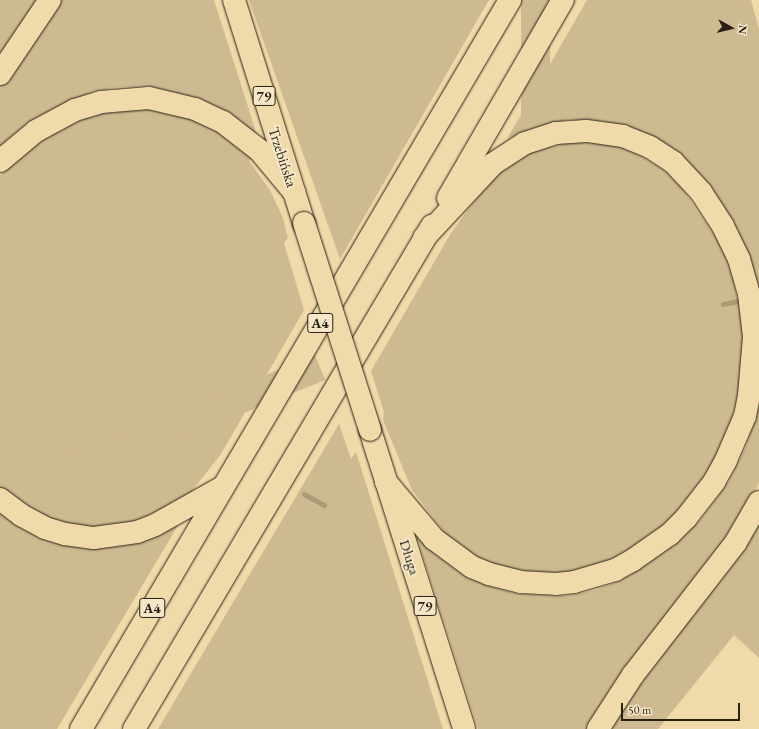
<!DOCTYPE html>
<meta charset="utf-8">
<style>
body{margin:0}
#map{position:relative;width:759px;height:729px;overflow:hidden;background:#f0daaa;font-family:"EB Garamond",serif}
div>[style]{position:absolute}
.green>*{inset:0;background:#ceba91;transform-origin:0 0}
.stream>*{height:5px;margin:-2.5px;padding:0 2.5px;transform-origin:2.5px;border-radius:2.5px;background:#ac9a77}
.roads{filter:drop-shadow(0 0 1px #281f15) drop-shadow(0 0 1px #281f15)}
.primary>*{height:22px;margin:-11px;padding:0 11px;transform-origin:11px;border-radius:11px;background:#f0daaa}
.motorway>*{height:22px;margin:-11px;padding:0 11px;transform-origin:11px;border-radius:11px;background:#f0daaa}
.bridges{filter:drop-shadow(0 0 1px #281f15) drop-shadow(0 0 1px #281f15)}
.primary-bridge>*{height:22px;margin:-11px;padding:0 11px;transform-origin:11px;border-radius:11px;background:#f0daaa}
span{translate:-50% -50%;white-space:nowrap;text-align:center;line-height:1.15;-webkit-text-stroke:4px #f5e7c8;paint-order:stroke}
.shield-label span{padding:1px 3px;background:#f5e7c8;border:1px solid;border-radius:3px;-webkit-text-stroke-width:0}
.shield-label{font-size:14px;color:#281f15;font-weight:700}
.street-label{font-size:15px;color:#281f15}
.north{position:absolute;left:711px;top:8px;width:40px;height:40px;-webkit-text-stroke:3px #f5e7c8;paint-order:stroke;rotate:98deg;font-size:11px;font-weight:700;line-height:16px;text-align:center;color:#281f15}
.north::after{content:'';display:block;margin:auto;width:14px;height:18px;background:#281f15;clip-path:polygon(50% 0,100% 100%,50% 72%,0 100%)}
.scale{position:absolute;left:621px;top:703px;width:119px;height:18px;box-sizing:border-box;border:2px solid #281f15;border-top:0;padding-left:5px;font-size:12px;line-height:14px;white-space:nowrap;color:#281f15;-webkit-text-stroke:3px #f5e7c8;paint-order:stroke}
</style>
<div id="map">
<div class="green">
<div style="clip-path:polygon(0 0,40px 0,0 58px)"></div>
<div style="clip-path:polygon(57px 0,214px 0,257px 135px,198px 98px,148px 86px,119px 87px,94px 91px,54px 109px,34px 121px,0 150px,0 84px)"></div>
<div style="clip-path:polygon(249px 0,489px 0,340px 259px)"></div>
<div style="left:521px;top:0;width:29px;height:341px"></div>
<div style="clip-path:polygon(587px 0,751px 0,759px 29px,759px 295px,716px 194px,696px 170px,663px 144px,637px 130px,589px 121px,567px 120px,537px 127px,507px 139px)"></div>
<div style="clip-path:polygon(105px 108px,170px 109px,217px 130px,254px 156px,249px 161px,270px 190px,283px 218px,288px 238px,284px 243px,304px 310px,221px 454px,188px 496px,149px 519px,113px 528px,74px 527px,38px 515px,0 487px,0 175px,21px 153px,44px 134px)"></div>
<div style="clip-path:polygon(568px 142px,592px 142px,619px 147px,641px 156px,662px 169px,679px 184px,718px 240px,731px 269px,744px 331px,739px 393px,731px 422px,713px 466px,691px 498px,665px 525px,637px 547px,612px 560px,563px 576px,523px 573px,492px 564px,467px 552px,450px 540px,412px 490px,383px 420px,384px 412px,371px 371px,451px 233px,484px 188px,507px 165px,526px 155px)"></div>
<div style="left:315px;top:355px;width:27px;height:434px;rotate:68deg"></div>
<div style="clip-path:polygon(759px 402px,759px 483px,748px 504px,728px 536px,616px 681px,586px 729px,478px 729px,417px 537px,454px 568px,483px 584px,517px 594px,566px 596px,595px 590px,620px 581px,676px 544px,702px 518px,729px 481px,746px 446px)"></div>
<div style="clip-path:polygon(339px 424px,351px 459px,356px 452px,443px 729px,158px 729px)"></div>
<div style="clip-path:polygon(0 509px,33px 531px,180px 522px,57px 729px,0 729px)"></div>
<div style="clip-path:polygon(759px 520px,759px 658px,734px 635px,658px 729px,607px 729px)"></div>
</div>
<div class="stream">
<div style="left:723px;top:304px;width:16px;rotate:-11deg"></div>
<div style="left:304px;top:494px;width:23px;rotate:29deg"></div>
</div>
<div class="roads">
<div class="primary">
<div style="left:234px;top:0;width:234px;rotate:72.6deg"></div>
<div style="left:370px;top:430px;width:313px;rotate:72.5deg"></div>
</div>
<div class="motorway">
<div style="left:0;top:74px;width:89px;rotate:-56deg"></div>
<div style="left:0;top:161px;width:47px;rotate:-39.8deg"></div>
<div style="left:36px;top:131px;width:44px;rotate:-28.3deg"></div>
<div style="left:75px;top:110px;width:27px;rotate:-17deg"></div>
<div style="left:101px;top:102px;width:48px;rotate:-4.8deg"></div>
<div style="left:149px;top:98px;width:47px;rotate:13.4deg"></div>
<div style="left:195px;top:109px;width:31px;rotate:25deg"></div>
<div style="left:223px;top:122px;width:46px;rotate:37.9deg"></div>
<div style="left:259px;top:150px;width:55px;rotate:50.2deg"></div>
<div style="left:448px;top:198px;width:229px;rotate:-59.9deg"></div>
<div style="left:386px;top:482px;width:75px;rotate:49.9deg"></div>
<div style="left:434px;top:539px;width:47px;rotate:36.4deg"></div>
<div style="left:472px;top:567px;width:18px;rotate:22deg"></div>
<div style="left:489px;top:574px;width:32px;rotate:14deg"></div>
<div style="left:520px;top:582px;width:36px;rotate:3deg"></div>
<div style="left:556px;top:584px;width:18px;rotate:-6deg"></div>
<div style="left:574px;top:582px;width:43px;rotate:-16.3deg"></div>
<div style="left:615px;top:570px;width:21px;rotate:-29deg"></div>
<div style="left:633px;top:560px;width:45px;rotate:-35.1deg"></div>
<div style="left:670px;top:534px;width:23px;rotate:-45deg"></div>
<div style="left:686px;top:518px;width:46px;rotate:-52.1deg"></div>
<div style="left:714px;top:482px;width:25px;rotate:-61deg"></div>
<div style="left:726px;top:460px;width:48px;rotate:-66.6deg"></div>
<div style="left:745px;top:416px;width:20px;rotate:-79deg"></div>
<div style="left:749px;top:396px;width:59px;rotate:-85.2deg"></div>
<div style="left:754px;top:337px;width:43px;rotate:-96.6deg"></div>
<div style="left:749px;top:294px;width:36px;rotate:-106deg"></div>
<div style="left:739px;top:259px;width:37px;rotate:-116deg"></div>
<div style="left:723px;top:226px;width:40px;rotate:-122.9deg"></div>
<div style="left:701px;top:192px;width:41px;rotate:-133deg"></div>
<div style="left:673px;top:162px;width:27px;rotate:-147deg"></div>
<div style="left:650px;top:147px;width:29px;rotate:-158deg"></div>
<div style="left:623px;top:136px;width:37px;rotate:-172deg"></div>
<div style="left:586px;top:131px;width:30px;rotate:176deg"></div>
<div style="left:556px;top:133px;width:33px;rotate:162deg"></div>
<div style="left:525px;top:143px;width:38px;rotate:147deg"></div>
<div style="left:493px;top:164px;width:101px;rotate:133deg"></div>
<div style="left:0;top:499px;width:26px;rotate:37deg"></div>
<div style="left:21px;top:515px;width:27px;rotate:28deg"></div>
<div style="left:45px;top:528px;width:21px;rotate:17deg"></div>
<div style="left:65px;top:534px;width:29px;rotate:8deg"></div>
<div style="left:94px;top:538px;width:43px;rotate:-7.9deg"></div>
<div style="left:137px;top:532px;width:19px;rotate:-21deg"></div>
<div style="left:155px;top:525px;width:76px;rotate:-29.3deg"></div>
<div style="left:81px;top:729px;width:846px;rotate:-59.52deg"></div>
<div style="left:134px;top:729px;width:585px;rotate:-59.36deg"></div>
<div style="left:598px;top:729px;width:64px;rotate:-57.1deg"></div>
<div style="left:633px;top:675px;width:168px;rotate:-52.2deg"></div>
<div style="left:736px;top:542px;width:46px;rotate:-60.1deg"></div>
</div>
</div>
<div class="bridges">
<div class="primary-bridge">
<div style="left:304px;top:223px;width:217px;rotate:72.3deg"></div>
</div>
</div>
<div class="shield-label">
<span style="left:264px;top:96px">79</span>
<span style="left:320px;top:323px">A4</span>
<span style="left:425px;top:606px">79</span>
<span style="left:152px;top:608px">A4</span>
</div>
<div class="street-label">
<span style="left:283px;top:157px;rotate:72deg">Trzebińska</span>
<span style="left:410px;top:557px;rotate:72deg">Długa</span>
</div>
<div class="north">N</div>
<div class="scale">50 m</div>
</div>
